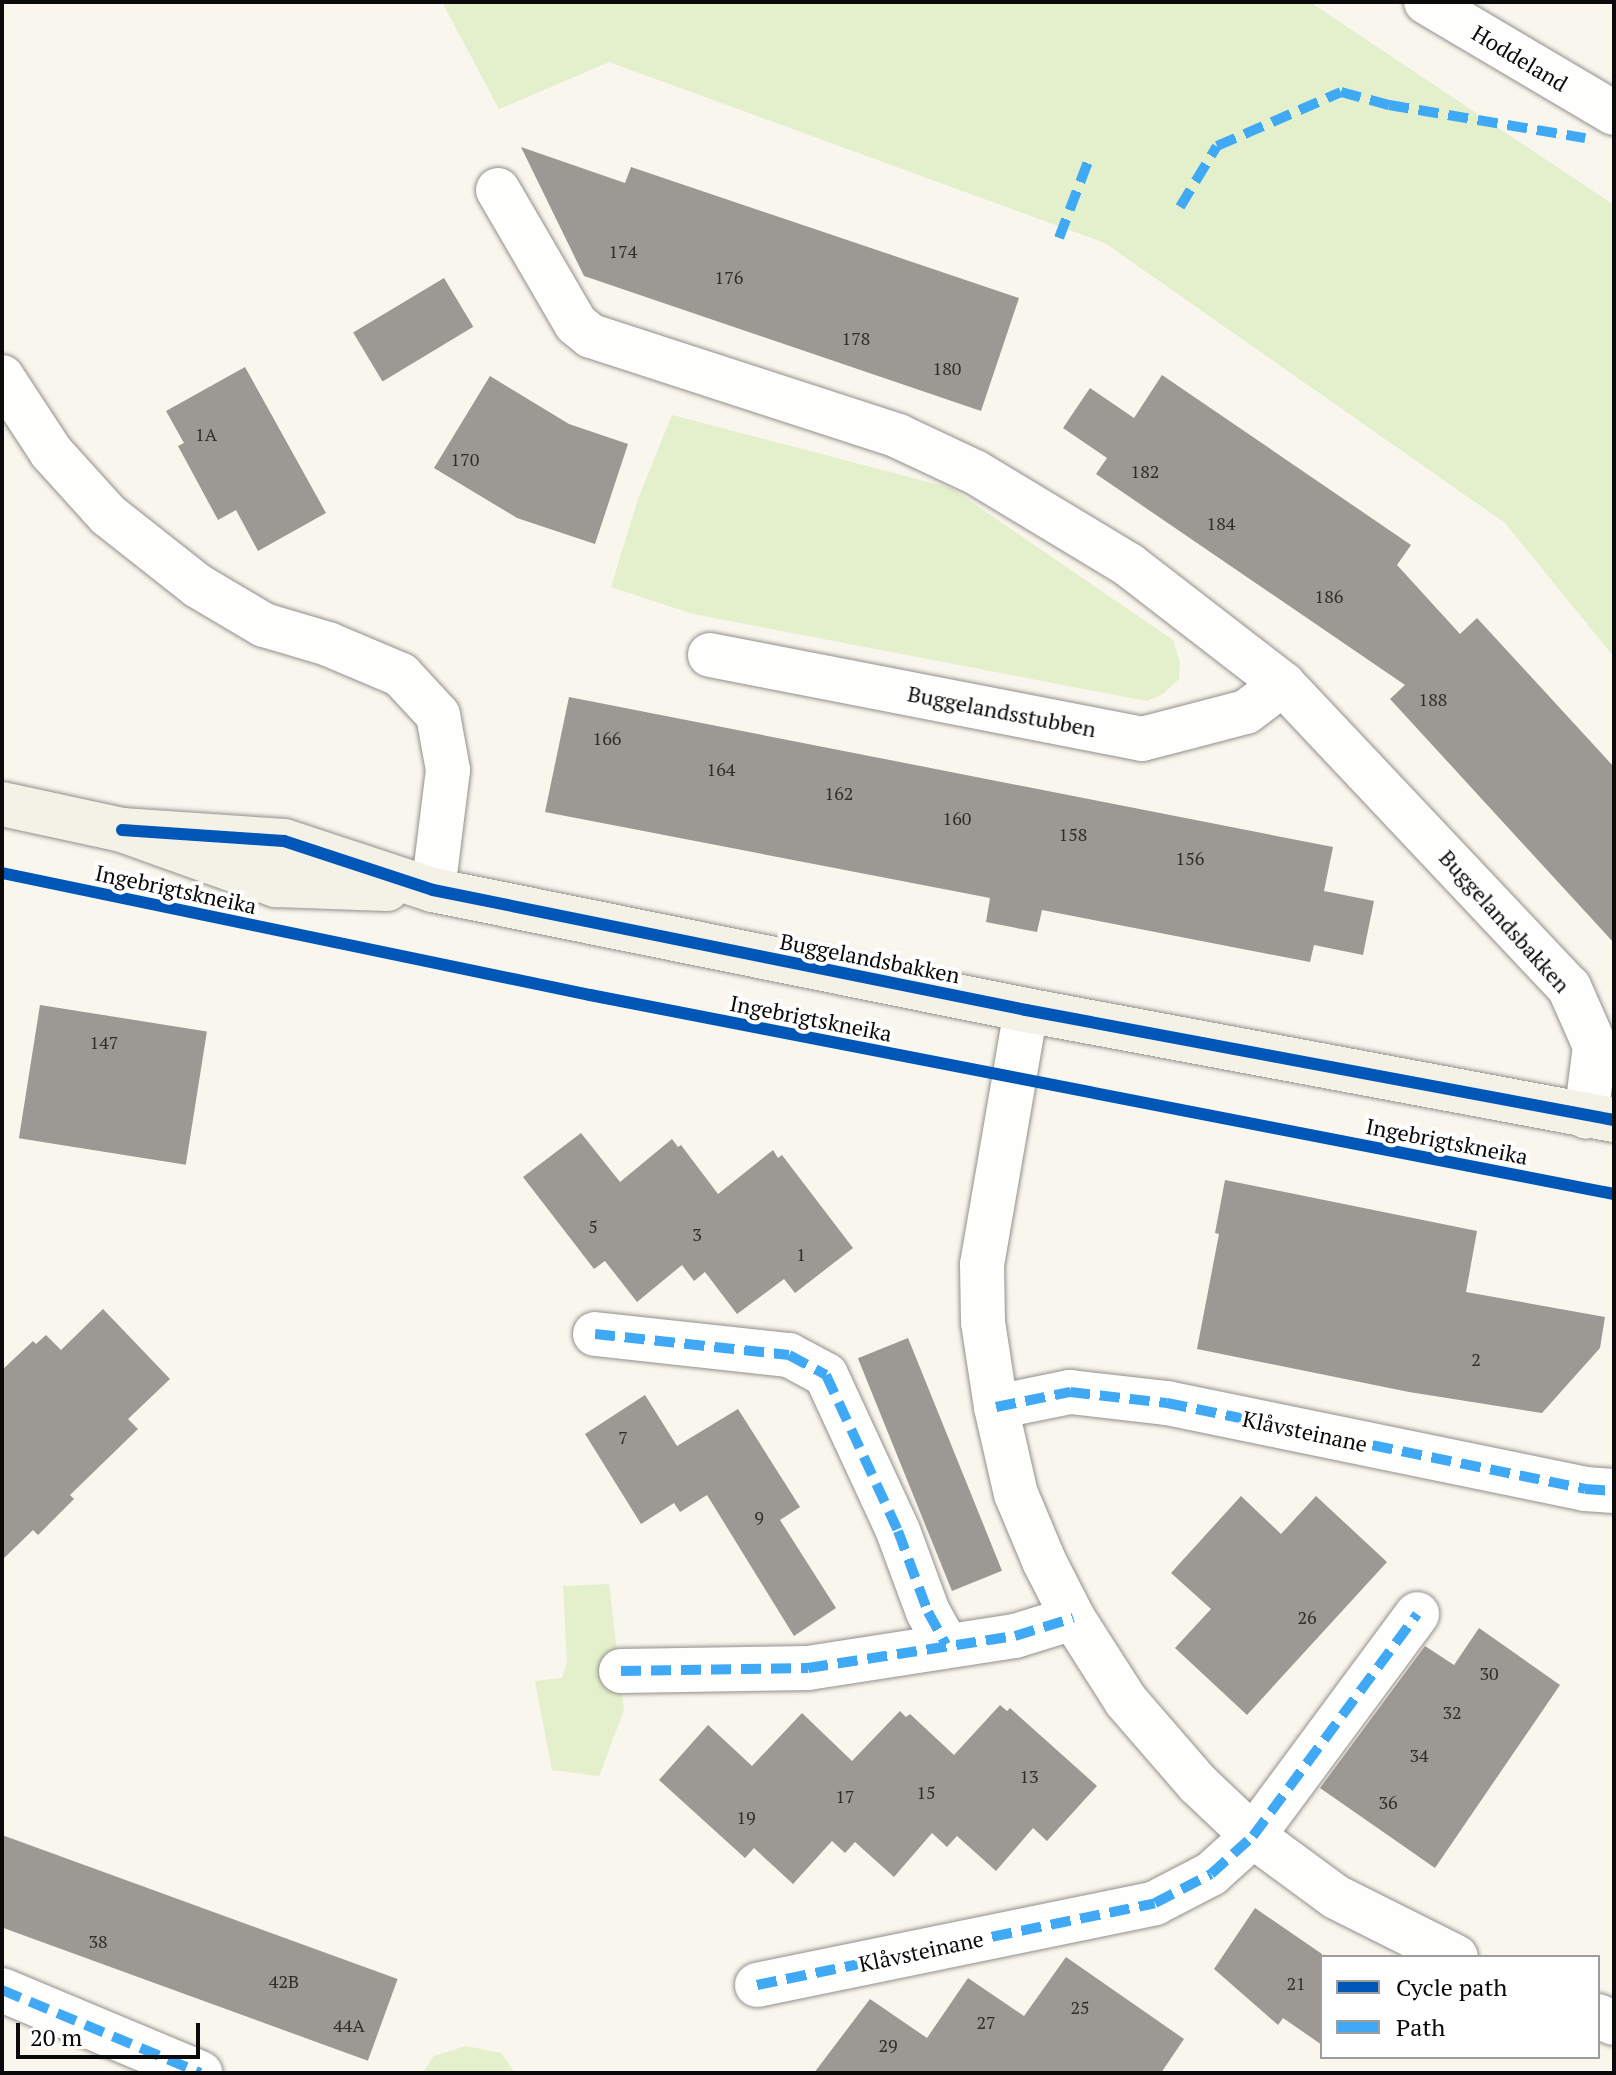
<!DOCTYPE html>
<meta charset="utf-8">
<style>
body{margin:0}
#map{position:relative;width:1616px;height:2075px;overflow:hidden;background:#f9f6ed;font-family:"PT Serif",serif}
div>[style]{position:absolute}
.green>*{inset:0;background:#e4efcb}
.building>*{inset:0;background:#9c9893;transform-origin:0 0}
.roads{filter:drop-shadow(0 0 2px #92908c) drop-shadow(0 0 2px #92908c)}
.street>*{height:44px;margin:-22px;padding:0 22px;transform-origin:22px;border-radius:22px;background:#fefefc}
.secondary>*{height:44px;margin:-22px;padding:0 22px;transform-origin:22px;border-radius:22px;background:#f4f1e7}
.quiet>*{height:10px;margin-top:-5px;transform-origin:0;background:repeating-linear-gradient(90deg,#3fa9f5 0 20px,transparent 0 30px)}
.cycleway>*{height:12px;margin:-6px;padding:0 6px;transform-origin:6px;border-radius:6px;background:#0057b8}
span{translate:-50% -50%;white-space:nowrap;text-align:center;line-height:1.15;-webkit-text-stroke:8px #fff;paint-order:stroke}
.number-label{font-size:18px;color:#2e2e2c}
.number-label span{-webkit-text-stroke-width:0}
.street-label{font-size:22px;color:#0a0a0a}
.frame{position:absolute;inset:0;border:4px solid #0a0a0a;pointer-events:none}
.legend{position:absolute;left:1320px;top:1955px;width:280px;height:104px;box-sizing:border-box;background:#fff;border:2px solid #9d9d9d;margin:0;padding:10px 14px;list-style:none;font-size:24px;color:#0a0a0a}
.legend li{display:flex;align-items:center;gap:16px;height:40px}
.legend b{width:40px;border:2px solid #9d9d9d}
.scale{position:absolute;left:16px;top:2023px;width:184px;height:36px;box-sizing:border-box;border:4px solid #0a0a0a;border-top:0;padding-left:10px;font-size:24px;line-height:28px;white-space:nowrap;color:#0a0a0a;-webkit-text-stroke:6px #fff;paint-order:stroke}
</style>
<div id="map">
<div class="green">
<div style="clip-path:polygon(442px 2px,1310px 2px,1614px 205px,1614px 657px,1505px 523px,1105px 243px,609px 62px,499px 109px)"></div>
<div style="clip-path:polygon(672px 415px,951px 488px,1173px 640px,1180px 663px,1179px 679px,1163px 694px,1147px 701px,693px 614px,611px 587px,638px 499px)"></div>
<div style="clip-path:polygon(609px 1584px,624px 1710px,599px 1776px,552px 1770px,535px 1681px,562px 1678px,567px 1662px,563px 1586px)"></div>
<div style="clip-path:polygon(466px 2046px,501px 2053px,515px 2073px,422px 2073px,434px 2056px)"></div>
</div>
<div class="building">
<div style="clip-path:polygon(521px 147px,625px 183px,631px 167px,1019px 298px,981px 411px,584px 276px)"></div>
<div style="left:444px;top:278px;width:57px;height:106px;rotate:59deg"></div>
<div style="clip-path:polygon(245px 367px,326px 513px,258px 551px,236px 510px,218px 520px,178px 446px,184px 443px,166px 411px)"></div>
<div style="clip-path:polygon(1162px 375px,1411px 545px,1397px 565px,1460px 634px,1477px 618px,1614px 767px,1614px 943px,1390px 699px,1405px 685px,1096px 474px,1107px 458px,1063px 428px,1090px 388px,1134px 418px)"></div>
<div style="clip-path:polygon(490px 376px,569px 424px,628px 444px,595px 544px,517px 518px,434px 468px)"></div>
<div style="clip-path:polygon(569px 697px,1333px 847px,1324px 891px,1374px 901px,1363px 955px,1314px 945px,1310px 962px,1042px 910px,1037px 932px,986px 922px,990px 898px,545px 812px)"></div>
<div style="left:40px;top:1005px;width:169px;height:135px;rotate:9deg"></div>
<div style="clip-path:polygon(581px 1133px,620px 1182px,672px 1139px,678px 1147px,681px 1145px,718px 1194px,773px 1150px,778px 1158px,782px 1155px,853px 1248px,795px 1293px,784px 1279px,737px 1314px,705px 1272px,694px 1281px,682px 1265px,637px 1302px,605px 1261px,594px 1269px,523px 1177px)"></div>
<div style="clip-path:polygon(1225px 1180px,1477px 1231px,1466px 1292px,1605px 1317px,1600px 1348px,1542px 1413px,1409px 1392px,1197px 1349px,1219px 1234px,1215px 1233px)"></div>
<div style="clip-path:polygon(103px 1309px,170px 1379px,128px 1419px,138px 1429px,70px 1495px,74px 1499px,38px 1535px,33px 1530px,2px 1560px,2px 1370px,33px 1341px,36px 1344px,46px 1335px,61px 1350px)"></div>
<div style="left:908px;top:1338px;width:251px;height:54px;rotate:68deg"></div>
<div style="clip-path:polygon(645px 1395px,677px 1446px,738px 1409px,800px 1507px,780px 1520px,836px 1608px,794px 1636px,707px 1495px,680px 1512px,674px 1503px,641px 1524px,585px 1434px)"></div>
<div style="clip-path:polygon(1241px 1496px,1281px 1534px,1316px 1496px,1387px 1562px,1247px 1715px,1175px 1648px,1211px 1609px,1171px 1573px)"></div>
<div style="clip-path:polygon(1479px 1628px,1560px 1685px,1435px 1868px,1320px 1788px,1425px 1646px,1454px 1665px)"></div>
<div style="clip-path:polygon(1000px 1705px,1007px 1711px,1010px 1708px,1097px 1786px,1047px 1841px,1033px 1828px,996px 1871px,957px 1836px,947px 1847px,932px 1833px,894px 1877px,855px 1842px,845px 1853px,832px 1841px,793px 1884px,754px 1848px,745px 1858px,659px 1780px,708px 1725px,752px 1766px,802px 1713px,852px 1761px,900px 1711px,906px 1717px,910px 1714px,954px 1755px)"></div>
<div style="left:2px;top:1835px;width:421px;height:87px;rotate:20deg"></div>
<div style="clip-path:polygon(1255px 1908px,1322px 1954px,1322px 2045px,1283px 2018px,1278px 2025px,1214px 1969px)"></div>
<div style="clip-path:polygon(1066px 1957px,1184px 2039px,1161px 2073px,814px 2073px,870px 1999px,927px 2038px,968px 1978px,1024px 2016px)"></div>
</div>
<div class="roads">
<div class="street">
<div style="left:1426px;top:2px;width:218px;rotate:30.6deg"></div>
<div style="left:498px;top:190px;width:155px;rotate:59.8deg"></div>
<div style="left:576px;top:324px;width:19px;rotate:39deg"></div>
<div style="left:591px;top:336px;width:323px;rotate:18deg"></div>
<div style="left:898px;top:436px;width:85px;rotate:25.1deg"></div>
<div style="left:975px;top:472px;width:180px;rotate:31.1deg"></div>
<div style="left:1129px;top:565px;width:195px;rotate:37.7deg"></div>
<div style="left:1283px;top:684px;width:417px;rotate:46.7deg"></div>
<div style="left:1569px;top:987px;width:64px;rotate:66.2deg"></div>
<div style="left:1595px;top:1046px;width:71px;rotate:97.3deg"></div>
<div style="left:2px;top:377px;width:90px;rotate:56.8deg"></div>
<div style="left:51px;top:452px;width:85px;rotate:47.9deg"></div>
<div style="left:108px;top:515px;width:115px;rotate:38.3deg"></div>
<div style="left:198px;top:586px;width:77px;rotate:30.6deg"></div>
<div style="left:264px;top:625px;width:67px;rotate:16.5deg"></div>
<div style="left:328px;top:644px;width:79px;rotate:23deg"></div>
<div style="left:401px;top:675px;width:54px;rotate:47.2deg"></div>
<div style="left:438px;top:715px;width:56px;rotate:79.7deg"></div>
<div style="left:448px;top:770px;width:121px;rotate:97.1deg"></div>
<div style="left:710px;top:655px;width:440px;rotate:11deg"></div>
<div style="left:1142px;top:739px;width:107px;rotate:-14.6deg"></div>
<div style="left:1246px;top:712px;width:46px;rotate:-37.1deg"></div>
<div style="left:1026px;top:1010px;width:258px;rotate:99.8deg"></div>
<div style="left:982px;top:1264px;width:58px;rotate:89deg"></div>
<div style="left:983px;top:1322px;width:86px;rotate:81.3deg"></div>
<div style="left:996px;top:1407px;width:89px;rotate:77.1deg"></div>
<div style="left:1016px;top:1494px;width:73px;rotate:67.3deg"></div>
<div style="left:1044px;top:1561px;width:64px;rotate:63deg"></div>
<div style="left:1073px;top:1618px;width:98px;rotate:57.4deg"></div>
<div style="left:1126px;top:1701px;width:110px;rotate:49.1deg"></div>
<div style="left:1198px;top:1784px;width:76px;rotate:43.4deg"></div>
<div style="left:1253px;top:1836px;width:103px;rotate:36.3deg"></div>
<div style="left:1336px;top:1897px;width:134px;rotate:26.6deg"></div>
<div style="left:595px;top:1334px;width:195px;rotate:6.2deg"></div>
<div style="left:789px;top:1355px;width:42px;rotate:28.4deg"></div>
<div style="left:826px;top:1375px;width:172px;rotate:65.2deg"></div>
<div style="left:898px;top:1531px;width:86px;rotate:69.7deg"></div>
<div style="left:928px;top:1612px;width:37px;rotate:61deg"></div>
<div style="left:996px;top:1407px;width:76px;rotate:-11.5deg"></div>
<div style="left:1070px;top:1392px;width:98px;rotate:6.5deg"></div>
<div style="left:1167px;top:1403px;width:427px;rotate:11.6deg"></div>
<div style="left:1585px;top:1489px;width:29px;rotate:4deg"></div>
<div style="left:621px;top:1671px;width:187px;rotate:-0.9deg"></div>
<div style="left:808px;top:1668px;width:209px;rotate:-8.8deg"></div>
<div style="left:1015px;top:1636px;width:61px;rotate:-17.2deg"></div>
<div style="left:757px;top:1985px;width:406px;rotate:-11.6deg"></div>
<div style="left:1155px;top:1903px;width:63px;rotate:-27.4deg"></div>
<div style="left:1211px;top:1874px;width:57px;rotate:-42.1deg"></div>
<div style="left:1253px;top:1836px;width:276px;rotate:-53.5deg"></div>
<div style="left:2px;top:1990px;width:215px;rotate:22.7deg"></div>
<div style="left:1598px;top:2016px;width:17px;rotate:24deg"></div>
</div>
<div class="secondary">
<div style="left:2px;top:804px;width:123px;rotate:12.2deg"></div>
<div style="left:122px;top:830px;width:164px;rotate:19.7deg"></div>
<div style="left:276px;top:885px;width:111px;rotate:2.1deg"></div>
<div style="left:122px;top:830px;width:162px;rotate:3.9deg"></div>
<div style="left:284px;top:841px;width:157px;rotate:18.2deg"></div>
<div style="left:433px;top:890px;width:605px;rotate:11.44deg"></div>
<div style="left:1026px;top:1010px;width:598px;rotate:10.6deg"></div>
</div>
</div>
<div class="quiet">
<div style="left:1180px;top:207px;width:71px;rotate:-58.8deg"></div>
<div style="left:1217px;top:146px;width:135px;rotate:-23.5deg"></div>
<div style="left:1341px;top:92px;width:50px;rotate:15.2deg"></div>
<div style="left:1389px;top:105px;width:199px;rotate:9.6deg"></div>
<div style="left:1059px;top:238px;width:85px;rotate:-69.2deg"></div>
<div style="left:595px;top:1334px;width:195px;rotate:6.2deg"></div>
<div style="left:789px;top:1355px;width:42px;rotate:28.4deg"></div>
<div style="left:826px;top:1375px;width:172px;rotate:65.2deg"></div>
<div style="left:898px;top:1531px;width:86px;rotate:69.7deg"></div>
<div style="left:928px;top:1612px;width:37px;rotate:61deg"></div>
<div style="left:996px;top:1407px;width:76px;rotate:-11.5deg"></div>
<div style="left:1070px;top:1392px;width:98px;rotate:6.5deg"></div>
<div style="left:1167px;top:1403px;width:427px;rotate:11.6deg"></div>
<div style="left:1585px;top:1489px;width:29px;rotate:4deg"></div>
<div style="left:621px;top:1671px;width:187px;rotate:-0.9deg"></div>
<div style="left:808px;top:1668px;width:209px;rotate:-8.8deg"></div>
<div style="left:1015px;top:1636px;width:61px;rotate:-17.2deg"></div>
<div style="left:757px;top:1985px;width:406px;rotate:-11.6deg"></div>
<div style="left:1155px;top:1903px;width:63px;rotate:-27.4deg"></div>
<div style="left:1211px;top:1874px;width:57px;rotate:-42.1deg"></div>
<div style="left:1253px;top:1836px;width:276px;rotate:-53.5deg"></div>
<div style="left:2px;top:1990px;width:215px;rotate:22.7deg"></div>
</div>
<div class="cycleway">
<div style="left:122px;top:830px;width:162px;rotate:3.9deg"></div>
<div style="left:284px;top:841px;width:157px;rotate:18.2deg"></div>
<div style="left:433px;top:890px;width:605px;rotate:11.44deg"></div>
<div style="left:1026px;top:1010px;width:598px;rotate:10.6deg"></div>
<div style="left:2px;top:873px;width:601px;rotate:11.72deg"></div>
<div style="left:590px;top:995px;width:1043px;rotate:11deg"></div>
</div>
<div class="number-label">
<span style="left:623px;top:251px">174</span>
<span style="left:729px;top:277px">176</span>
<span style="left:856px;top:338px">178</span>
<span style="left:947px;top:368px">180</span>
<span style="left:206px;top:434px">1A</span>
<span style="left:465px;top:459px">170</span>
<span style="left:1145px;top:471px">182</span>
<span style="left:1221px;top:523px">184</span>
<span style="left:1329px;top:596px">186</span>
<span style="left:1433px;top:699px">188</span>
<span style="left:607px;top:738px">166</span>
<span style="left:721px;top:769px">164</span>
<span style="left:839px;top:793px">162</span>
<span style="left:957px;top:818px">160</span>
<span style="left:1073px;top:834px">158</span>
<span style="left:1190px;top:858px">156</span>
<span style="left:104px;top:1042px">147</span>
<span style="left:593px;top:1226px">5</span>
<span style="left:697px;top:1234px">3</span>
<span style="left:801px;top:1254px">1</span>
<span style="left:1476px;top:1359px">2</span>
<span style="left:623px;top:1437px">7</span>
<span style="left:759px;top:1517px">9</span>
<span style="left:1307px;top:1617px">26</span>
<span style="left:1489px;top:1673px">30</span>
<span style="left:1452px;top:1712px">32</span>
<span style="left:1419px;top:1755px">34</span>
<span style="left:1029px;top:1776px">13</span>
<span style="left:926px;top:1792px">15</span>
<span style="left:845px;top:1796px">17</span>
<span style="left:1388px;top:1802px">36</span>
<span style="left:746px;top:1817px">19</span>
<span style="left:98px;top:1941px">38</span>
<span style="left:284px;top:1981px">42B</span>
<span style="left:1296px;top:1983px">21</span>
<span style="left:1080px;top:2007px">25</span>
<span style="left:986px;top:2022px">27</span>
<span style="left:349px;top:2025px">44A</span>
<span style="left:888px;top:2045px">29</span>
</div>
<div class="street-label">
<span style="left:1520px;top:58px;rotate:31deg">Hoddeland</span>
<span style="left:1002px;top:711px;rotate:11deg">Buggelandsstubben</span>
<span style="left:176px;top:889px;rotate:12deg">Ingebrigtskneika</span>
<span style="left:1505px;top:921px;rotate:48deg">Buggelandsbakken</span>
<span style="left:870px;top:958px;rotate:11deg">Buggelandsbakken</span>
<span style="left:811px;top:1018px;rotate:11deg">Ingebrigtskneika</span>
<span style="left:1447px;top:1141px;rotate:11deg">Ingebrigtskneika</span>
<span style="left:1305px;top:1431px;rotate:12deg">Klåvsteinane</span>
<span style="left:921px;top:1951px;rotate:-12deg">Klåvsteinane</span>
</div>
<div class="frame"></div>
<ul class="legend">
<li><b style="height:10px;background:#0057b8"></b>Cycle path</li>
<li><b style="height:10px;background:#3fa9f5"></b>Path</li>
</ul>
<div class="scale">20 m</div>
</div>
